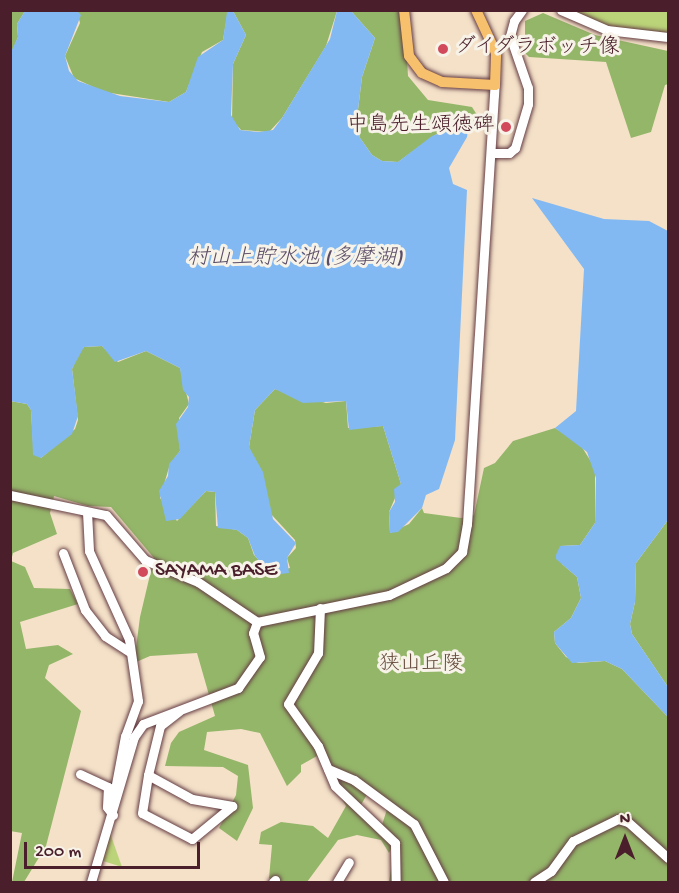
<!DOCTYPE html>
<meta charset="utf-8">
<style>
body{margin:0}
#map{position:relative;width:679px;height:893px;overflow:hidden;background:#f4e1c8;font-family:"Gochi Hand","Klee One",sans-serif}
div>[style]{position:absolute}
.green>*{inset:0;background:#bbd479}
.forest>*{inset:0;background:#94b669}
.water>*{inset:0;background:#83b9f2}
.roads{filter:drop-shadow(0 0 2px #643c43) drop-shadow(0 0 2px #643c43)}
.minor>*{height:9px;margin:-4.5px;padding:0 4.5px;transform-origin:4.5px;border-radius:4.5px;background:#fff}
.major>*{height:10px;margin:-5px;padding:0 5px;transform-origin:5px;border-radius:5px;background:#f7c06c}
.dots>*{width:16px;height:16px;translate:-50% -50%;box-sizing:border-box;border:3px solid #f7f3e8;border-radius:50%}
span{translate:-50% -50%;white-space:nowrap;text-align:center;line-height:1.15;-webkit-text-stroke:6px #f7f3e8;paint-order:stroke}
.poi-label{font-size:21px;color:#4a1f2b}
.left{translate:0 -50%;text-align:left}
.right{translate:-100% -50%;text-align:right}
.park-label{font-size:21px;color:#664c3e}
.water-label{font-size:22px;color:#5b4d67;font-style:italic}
.frame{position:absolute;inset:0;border:12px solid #4a1f2b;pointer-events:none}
.north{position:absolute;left:595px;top:809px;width:60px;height:60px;-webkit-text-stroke:4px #f7f3e8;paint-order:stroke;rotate:0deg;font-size:16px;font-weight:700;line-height:24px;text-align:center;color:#4a1f2b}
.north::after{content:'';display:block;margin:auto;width:21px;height:27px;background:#4a1f2b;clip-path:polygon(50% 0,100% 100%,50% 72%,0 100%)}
.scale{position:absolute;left:24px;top:842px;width:176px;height:27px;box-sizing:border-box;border:3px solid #4a1f2b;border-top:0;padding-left:8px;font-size:18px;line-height:21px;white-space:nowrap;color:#4a1f2b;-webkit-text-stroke:4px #f7f3e8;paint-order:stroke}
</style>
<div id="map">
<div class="green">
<div style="clip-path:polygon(569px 11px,668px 11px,668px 34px,618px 29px,589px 21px)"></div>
<div style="clip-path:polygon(110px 833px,122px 867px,103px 861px)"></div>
</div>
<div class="forest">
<div style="clip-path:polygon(11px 11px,25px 11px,17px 24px,18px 37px,11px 54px)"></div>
<div style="clip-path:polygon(77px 11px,228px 11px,223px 40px,202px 52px,186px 92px,169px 102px,104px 92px,74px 78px,65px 56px,80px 23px)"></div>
<div style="clip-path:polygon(233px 11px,337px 11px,326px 46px,282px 118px,269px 132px,241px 130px,232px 120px,233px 64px,246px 35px)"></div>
<div style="clip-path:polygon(351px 11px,404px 11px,408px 76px,428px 100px,472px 107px,479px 118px,477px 125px,469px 129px,470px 124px,460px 123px,435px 135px,398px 162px,382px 161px,372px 155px,360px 138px,357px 118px,362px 77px,375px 38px)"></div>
<div style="clip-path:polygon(543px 13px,595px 35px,668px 51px,668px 84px,665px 85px,651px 132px,631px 138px,606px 62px,529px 57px,525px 53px,525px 21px)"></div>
<div style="clip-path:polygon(102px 346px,118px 362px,146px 351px,180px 368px,189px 404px,179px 418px,180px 451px,170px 464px,160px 498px,177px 521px,206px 491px,215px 492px,216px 526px,237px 530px,248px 538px,254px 555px,271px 573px,290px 568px,287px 558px,296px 548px,295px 540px,270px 513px,249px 447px,255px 410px,275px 389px,326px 403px,346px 401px,348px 428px,383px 426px,401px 484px,389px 512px,390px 533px,409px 524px,422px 508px,424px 513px,461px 518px,474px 515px,484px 468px,495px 463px,513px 441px,555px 428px,580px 444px,595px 468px,595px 523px,580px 545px,560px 546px,562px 564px,577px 577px,581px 598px,571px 618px,554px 632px,555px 643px,566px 657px,578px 663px,605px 661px,622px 669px,668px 717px,668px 882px,389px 882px,395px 842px,381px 828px,389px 803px,369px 791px,358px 810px,393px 845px,389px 853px,381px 840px,357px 835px,338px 840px,307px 882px,273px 882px,269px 878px,272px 845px,259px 844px,261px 832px,281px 822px,313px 826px,328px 838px,346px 806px,317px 756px,301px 765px,301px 772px,287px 786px,260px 733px,241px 729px,207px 732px,204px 750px,248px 765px,253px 808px,237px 841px,219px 828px,236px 795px,238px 776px,223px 767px,165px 766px,171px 743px,179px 732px,215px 716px,197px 653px,150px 656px,134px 663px,140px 617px,154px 558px,111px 507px,88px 506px,54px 496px,50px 513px,57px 534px,13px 553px,11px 561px,25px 567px,34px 588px,70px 589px,78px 604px,20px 622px,26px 649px,58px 645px,73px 654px,49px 665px,45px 678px,81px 711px,46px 846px,24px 882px,12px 882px,22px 833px,10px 831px,10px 401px,27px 404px,31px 410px,33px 443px,41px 458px,75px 429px,78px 420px,72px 369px,79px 353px,84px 347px)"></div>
<div style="clip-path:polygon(668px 520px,668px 687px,632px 634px,630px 624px,635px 602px,636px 563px)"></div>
</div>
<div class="water">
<div style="clip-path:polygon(25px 11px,77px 11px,81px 15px,65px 56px,69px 71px,78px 81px,120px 96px,169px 102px,186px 92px,198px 57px,223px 40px,227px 12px,233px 11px,246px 35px,233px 64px,231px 115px,240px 130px,259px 132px,273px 130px,282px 118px,330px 39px,337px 11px,351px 11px,375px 38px,362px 77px,357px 118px,360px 138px,372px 155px,382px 161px,398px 162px,432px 136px,469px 122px,467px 137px,449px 168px,453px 184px,467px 190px,455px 440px,439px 489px,426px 495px,422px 508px,398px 532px,390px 533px,389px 512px,395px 502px,394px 489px,401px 484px,383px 426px,349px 430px,346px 401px,303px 403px,275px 389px,255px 410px,249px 447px,263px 472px,273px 519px,296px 543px,287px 558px,289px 573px,272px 575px,255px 556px,248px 538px,237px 530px,218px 528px,215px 492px,206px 491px,180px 519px,166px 521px,159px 491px,168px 476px,169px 464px,180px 451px,176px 424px,188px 407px,189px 397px,183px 390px,180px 368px,146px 351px,115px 362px,102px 346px,84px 347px,72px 369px,78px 416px,72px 434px,41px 458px,33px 455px,31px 410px,27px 404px,10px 401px,10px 54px,18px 37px,17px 24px)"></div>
<div style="clip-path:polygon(532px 198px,604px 219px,649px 221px,668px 231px,668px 520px,636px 563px,635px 602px,630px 624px,632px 634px,668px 687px,668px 717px,622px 669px,605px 661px,572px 663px,555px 643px,554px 632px,571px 618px,581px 598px,577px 577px,556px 559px,556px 555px,560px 546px,580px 545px,595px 523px,596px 478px,587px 452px,555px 428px,576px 411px,584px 269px)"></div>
</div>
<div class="roads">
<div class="minor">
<div style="left:561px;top:10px;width:50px;rotate:23.5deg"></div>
<div style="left:607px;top:30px;width:61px;rotate:6.5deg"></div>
<div style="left:492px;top:153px;width:17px"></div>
<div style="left:509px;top:153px;width:8px;rotate:-40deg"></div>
<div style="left:515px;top:148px;width:46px;rotate:-73.5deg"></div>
<div style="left:528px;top:104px;width:16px;rotate:-90deg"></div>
<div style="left:528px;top:88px;width:55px;rotate:-109.1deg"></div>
<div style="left:510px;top:36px;width:16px;rotate:-75deg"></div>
<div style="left:514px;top:21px;width:14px;rotate:-54deg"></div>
<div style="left:10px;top:495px;width:98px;rotate:11.8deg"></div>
<div style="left:106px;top:515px;width:60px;rotate:49.1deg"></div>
<div style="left:145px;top:560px;width:57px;rotate:22.5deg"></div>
<div style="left:198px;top:582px;width:71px;rotate:34.1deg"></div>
<div style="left:87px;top:512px;width:39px;rotate:87deg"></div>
<div style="left:89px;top:551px;width:97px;rotate:65.6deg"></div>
<div style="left:129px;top:639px;width:63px;rotate:81.7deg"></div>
<div style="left:138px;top:701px;width:37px;rotate:110deg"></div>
<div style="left:125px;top:736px;width:65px;rotate:100.6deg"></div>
<div style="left:63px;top:553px;width:61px;rotate:68.9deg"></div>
<div style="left:85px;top:610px;width:33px;rotate:52deg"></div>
<div style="left:105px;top:636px;width:30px;rotate:33deg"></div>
<div style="left:320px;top:608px;width:45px;rotate:92.5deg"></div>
<div style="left:318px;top:653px;width:59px;rotate:120.5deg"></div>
<div style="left:288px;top:704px;width:52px;rotate:54.5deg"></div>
<div style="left:318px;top:746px;width:43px;rotate:67deg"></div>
<div style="left:335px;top:786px;width:83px;rotate:43.5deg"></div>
<div style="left:395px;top:843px;width:39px;rotate:89deg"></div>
<div style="left:328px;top:769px;width:28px;rotate:23deg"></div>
<div style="left:354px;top:780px;width:74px;rotate:36.3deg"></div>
<div style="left:414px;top:824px;width:65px;rotate:62.7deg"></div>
<div style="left:80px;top:774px;width:31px;rotate:25deg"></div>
<div style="left:108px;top:787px;width:20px;rotate:93deg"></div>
<div style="left:107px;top:807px;width:10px;rotate:53deg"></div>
<div style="left:148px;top:775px;width:50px;rotate:28.6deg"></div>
<div style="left:192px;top:799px;width:41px;rotate:9.9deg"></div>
<div style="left:232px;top:806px;width:52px;rotate:140.5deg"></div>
<div style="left:192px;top:839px;width:56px;rotate:-152.5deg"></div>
<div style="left:142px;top:813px;width:38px;rotate:-81deg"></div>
<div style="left:148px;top:775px;width:50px;rotate:-76.2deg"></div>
<div style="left:160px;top:726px;width:24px;rotate:-38deg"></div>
<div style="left:91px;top:882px;width:151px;rotate:-73.5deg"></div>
<div style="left:134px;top:737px;width:16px;rotate:-55deg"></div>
<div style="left:143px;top:724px;width:102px;rotate:-20.8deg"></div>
<div style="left:238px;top:688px;width:38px;rotate:-55deg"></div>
<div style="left:260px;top:657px;width:25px;rotate:-106deg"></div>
<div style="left:253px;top:633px;width:12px;rotate:-70deg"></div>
<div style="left:257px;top:622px;width:135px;rotate:-11.6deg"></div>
<div style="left:389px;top:595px;width:63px;rotate:-25.3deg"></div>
<div style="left:446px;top:568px;width:23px;rotate:-45deg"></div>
<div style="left:462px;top:552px;width:28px;rotate:-80deg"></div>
<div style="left:467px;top:524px;width:440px;rotate:-86.4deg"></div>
<div style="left:273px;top:882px;width:3px;rotate:-45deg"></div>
<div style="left:337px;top:882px;width:23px;rotate:-59deg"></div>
<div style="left:534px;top:882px;width:20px;rotate:-33deg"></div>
<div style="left:551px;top:871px;width:37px;rotate:-54deg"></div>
<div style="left:573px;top:841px;width:50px;rotate:-26.1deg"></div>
<div style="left:618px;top:819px;width:10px;rotate:17deg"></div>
<div style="left:628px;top:822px;width:54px;rotate:42deg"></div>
</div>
<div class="major">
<div style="left:404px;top:10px;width:46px;rotate:83.8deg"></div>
<div style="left:409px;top:56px;width:21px;rotate:53deg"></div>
<div style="left:422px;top:73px;width:22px;rotate:24deg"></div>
<div style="left:442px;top:82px;width:53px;rotate:3.2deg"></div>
<div style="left:495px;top:85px;width:32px;rotate:-88deg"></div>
<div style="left:496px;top:53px;width:47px;rotate:-114.9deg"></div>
</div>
</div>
<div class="dots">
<div style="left:443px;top:49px;background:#d1495b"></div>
<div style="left:506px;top:127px;background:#d1495b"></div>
<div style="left:143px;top:572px;background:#d1495b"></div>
</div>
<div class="poi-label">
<span class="left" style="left:455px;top:49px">ダイダラボッチ像</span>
<span class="right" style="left:494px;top:127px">中島先生頌徳碑</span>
<span class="left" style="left:155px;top:572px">SAYAMA BASE</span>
</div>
<div class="park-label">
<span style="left:421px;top:666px">狭山丘陵</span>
</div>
<div class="water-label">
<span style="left:295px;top:260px">村山上貯水池 (多摩湖)</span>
</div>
<div class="frame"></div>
<div class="north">N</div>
<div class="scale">200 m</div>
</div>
